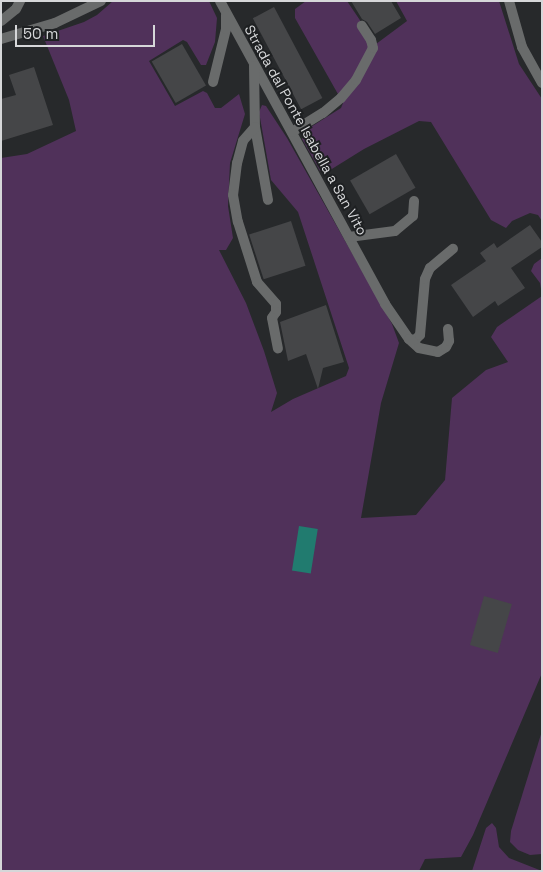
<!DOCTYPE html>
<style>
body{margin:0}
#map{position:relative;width:543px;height:872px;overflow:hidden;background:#27292b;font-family:"Space Grotesk",sans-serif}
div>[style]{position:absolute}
.green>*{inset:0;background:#50315a}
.water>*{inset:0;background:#217b6f;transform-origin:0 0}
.building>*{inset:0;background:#454648;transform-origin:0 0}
.service>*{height:10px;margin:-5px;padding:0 5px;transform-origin:5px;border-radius:5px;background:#696b6b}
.minor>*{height:10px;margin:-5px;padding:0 5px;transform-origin:5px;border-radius:5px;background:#696b6b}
span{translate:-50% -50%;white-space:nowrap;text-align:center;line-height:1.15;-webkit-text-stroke:4px #1e2022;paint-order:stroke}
.street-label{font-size:14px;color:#d6d7d9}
.frame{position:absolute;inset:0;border:2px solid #d6d7d9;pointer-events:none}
.scale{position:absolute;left:15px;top:25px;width:140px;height:22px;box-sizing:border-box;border:2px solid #d6d7d9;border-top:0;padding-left:6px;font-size:15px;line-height:18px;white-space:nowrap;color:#d6d7d9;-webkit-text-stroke:4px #1e2022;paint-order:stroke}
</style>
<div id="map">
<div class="green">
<div style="clip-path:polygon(113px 1px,209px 1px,217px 18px,215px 42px,206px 65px,201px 65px,187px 42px,183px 40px,149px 61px,175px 106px,203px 91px,207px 93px,215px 108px,221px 108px,239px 94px,245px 114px,230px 163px,228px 206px,233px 238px,226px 250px,219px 250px,246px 303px,264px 351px,277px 393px,271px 412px,293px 399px,346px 376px,349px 368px,298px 212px,271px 180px,259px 112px,262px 105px,266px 106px,287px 138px,392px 324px,399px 343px,381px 403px,361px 518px,416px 515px,445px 480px,452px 398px,486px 370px,508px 362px,491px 337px,497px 327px,542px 296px,542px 673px,473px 835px,461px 857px,425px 859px,419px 871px,1px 871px,1px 158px,27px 154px,76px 131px,69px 100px,43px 36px,84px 22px,97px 15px)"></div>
<div style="clip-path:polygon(306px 1px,347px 1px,376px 44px,407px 21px,396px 1px,499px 1px,519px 64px,542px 99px,542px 221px,538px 215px,530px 213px,512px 221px,506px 228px,491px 220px,431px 122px,419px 121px,364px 149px,327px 172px,320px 171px,302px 139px,306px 130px,341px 108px,343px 103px,295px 18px,295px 9px)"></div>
<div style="clip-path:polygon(542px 258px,542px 295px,540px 283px,531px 271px,534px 264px)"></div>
<div style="clip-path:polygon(542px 731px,542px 854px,530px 855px,518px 850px,510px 842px,511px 831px)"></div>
<div style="clip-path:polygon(492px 823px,496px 828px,499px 847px,509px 858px,542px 871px,472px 871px,486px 828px)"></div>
</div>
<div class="water">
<div style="left:299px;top:526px;width:19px;height:45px;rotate:9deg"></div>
</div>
<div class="building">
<div style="clip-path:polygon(351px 1px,391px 1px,401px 18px,375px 34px,367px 22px,362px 19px)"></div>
<div style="left:274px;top:7px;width:103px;height:24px;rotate:62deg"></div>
<div style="left:182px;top:44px;width:48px;height:35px;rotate:60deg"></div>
<div style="clip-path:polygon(34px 67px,53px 125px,1px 141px,1px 99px,16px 95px,9px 75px)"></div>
<div style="left:396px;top:154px;width:39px;height:53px;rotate:60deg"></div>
<div style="left:291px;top:221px;width:47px;height:44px;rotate:72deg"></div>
<div style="clip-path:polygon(530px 225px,542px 242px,542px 247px,511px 268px,525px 288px,498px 306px,495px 301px,473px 317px,451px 285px,486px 261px,480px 253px,494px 243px,497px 248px)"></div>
<div style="clip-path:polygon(326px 305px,344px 362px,323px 368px,318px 389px,306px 354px,288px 361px,280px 322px)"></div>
<div style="left:484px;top:596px;width:29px;height:51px;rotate:16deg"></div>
</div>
<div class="service">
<div style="left:220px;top:1px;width:345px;rotate:61.4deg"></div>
<div style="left:385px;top:304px;width:42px;rotate:55.6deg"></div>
<div style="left:409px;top:339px;width:6px;rotate:9deg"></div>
<div style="left:415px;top:340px;width:7px;rotate:-45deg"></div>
<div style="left:420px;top:335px;width:56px;rotate:-84.9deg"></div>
<div style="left:425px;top:279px;width:12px;rotate:-66deg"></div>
<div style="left:430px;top:268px;width:30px;rotate:-40deg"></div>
<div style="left:254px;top:66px;width:61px;rotate:89.1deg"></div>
<div style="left:255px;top:127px;width:74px;rotate:79.9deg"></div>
<div style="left:213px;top:82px;width:55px;rotate:-76.2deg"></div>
<div style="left:226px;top:29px;width:14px;rotate:-90deg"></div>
<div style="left:255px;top:127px;width:18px;rotate:131deg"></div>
<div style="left:243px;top:141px;width:23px;rotate:105deg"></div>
<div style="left:237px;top:163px;width:32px;rotate:97deg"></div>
<div style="left:233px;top:195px;width:27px;rotate:80deg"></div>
<div style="left:238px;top:222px;width:63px;rotate:72.4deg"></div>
<div style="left:257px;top:282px;width:29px;rotate:49deg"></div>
<div style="left:276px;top:304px;width:8px;rotate:90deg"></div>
<div style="left:276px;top:312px;width:7px;rotate:124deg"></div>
<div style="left:272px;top:318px;width:31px;rotate:79deg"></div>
<div style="left:292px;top:132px;width:36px;rotate:-32deg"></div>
<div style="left:323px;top:113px;width:23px;rotate:-40deg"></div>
<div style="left:341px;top:98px;width:23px;rotate:-50deg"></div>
<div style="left:356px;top:80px;width:36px;rotate:-62deg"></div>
<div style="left:373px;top:48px;width:8px;rotate:-104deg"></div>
<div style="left:371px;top:40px;width:17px;rotate:-123deg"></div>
<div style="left:349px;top:237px;width:46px;rotate:-7.4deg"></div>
<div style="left:395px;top:231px;width:23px;rotate:-40deg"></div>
<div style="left:413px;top:216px;width:15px;rotate:-86deg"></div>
<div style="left:409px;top:339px;width:13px;rotate:42deg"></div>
<div style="left:419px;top:348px;width:19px;rotate:12deg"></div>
<div style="left:438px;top:352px;width:9px;rotate:-32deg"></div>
<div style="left:446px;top:347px;width:7px;rotate:-63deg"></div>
<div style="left:449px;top:341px;width:12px;rotate:-95deg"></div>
</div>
<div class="minor">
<div style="left:509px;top:1px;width:48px;rotate:74.2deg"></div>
<div style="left:522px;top:47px;width:41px;rotate:60.9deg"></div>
<div style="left:1px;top:21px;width:19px;rotate:-39deg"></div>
<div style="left:16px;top:9px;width:9px;rotate:-63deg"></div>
<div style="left:1px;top:39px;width:56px;rotate:-16.5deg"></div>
<div style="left:55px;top:23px;width:51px;rotate:-25.6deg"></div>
</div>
<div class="street-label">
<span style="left:306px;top:130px;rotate:61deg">Strada dal Ponte Isabella a San Vito</span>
</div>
<div class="frame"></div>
<div class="scale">50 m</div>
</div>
